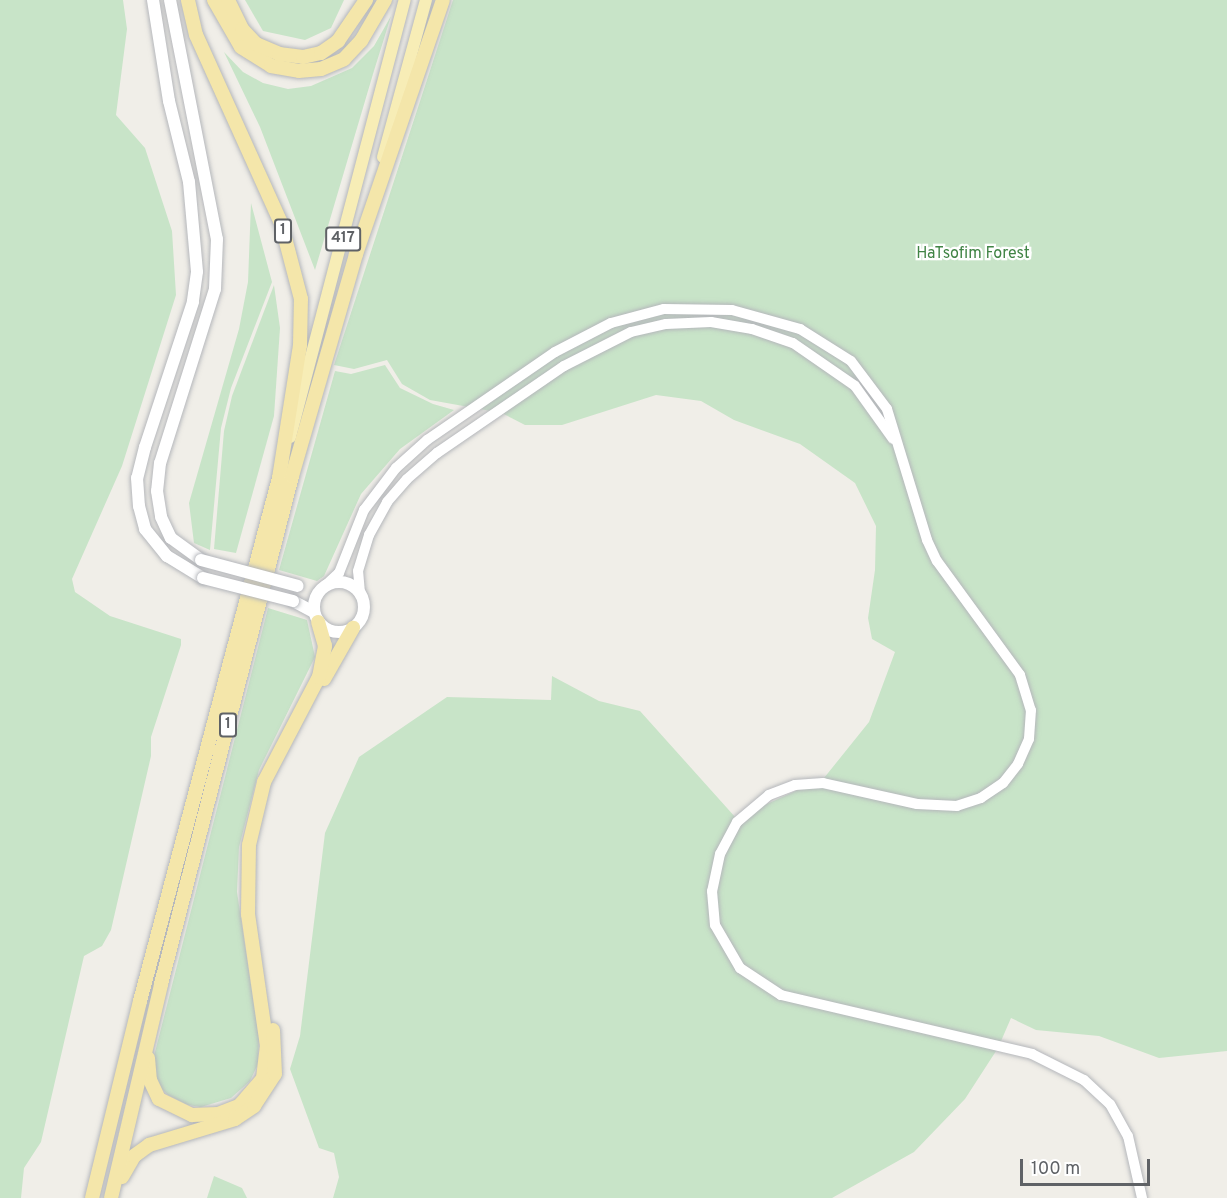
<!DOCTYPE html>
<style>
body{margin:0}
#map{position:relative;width:1227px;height:1198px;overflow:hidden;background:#f0eee8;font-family:Overpass,sans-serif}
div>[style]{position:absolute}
.green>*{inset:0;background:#c8e4c8}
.roads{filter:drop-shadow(0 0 2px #b5b7bb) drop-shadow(0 0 2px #b5b7bb)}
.tertiary>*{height:10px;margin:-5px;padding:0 5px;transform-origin:5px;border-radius:5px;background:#fff}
.secondary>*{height:12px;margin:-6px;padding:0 6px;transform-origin:6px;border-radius:6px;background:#fff}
.secondary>.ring{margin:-6px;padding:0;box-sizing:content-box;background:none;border:12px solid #fff;border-radius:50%}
.primary>*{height:12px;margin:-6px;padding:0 6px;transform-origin:6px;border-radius:6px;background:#f7edb6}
.trunk>*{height:14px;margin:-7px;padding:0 7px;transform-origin:7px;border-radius:7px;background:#f4e6aa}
.bridges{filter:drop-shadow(0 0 2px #b4b6bb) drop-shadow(0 0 2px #b4b6bb)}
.secondary-bridge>*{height:12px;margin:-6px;padding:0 6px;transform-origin:6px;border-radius:6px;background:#fff}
span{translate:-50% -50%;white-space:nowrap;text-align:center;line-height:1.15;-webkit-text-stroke:4.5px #fff;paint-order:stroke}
.shield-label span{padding:2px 4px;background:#fff;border:2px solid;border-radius:4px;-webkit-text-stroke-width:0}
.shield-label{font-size:15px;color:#5f6266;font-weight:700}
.park-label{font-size:16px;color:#418445}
.scale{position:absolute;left:1020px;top:1159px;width:130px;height:27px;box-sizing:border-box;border:3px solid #5f6266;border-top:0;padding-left:8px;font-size:18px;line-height:21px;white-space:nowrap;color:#5f6266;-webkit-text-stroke:4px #fff;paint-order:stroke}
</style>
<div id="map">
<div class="green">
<div style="clip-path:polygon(0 0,123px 0,127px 29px,116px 115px,145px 148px,172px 231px,176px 295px,122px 466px,72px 579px,75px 592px,110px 616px,181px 639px,181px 645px,151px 737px,151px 756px,111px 930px,102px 946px,84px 956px,41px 1142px,24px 1168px,21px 1198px,0 1198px)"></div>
<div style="clip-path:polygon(245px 0,344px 0,331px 28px,305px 40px,263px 31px)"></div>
<div style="clip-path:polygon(453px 0,1227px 0,1227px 1051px,1159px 1058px,1099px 1036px,1036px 1030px,1011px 1018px,998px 1048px,965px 1099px,914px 1152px,832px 1198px,333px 1198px,339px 1177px,334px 1153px,319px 1148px,290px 1069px,300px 1036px,325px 833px,359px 757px,447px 697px,551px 700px,552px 676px,599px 701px,640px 711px,736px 818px,824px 778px,869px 722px,895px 652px,872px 639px,868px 618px,875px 570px,876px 526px,855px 483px,800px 444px,734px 420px,701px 401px,656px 395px,562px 425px,525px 425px,502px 413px,430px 400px,402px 384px,387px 360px,354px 369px,334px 365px)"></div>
<div style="clip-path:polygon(391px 16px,373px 74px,315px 270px,260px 127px,224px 52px,243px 72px,263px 83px,288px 89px,311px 86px,352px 68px,374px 46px)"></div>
<div style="clip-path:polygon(251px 203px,272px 282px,231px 388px,221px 428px,210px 550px,194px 543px,189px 503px,239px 329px,248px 282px)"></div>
<div style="clip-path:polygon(274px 285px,280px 328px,274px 416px,236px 553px,214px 549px,224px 431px,232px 396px)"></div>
<div style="clip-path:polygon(385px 365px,400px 388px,433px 404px,454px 410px,400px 449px,361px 494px,324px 576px,317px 581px,279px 570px,335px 371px,351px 374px)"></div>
<div style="clip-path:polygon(268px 608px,307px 620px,315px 657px,259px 770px,239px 847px,237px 892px,259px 1038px,258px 1064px,250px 1081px,231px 1098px,201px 1107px,188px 1105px,168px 1095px,158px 1085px,153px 1060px)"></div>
<div style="clip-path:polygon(214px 1176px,242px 1188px,247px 1198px,207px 1198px)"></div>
</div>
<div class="roads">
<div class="tertiary">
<div style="left:326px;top:585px;width:18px;rotate:-43deg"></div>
<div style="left:339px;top:573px;width:68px;rotate:-68.4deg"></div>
<div style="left:364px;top:510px;width:53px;rotate:-52.7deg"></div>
<div style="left:396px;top:468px;width:42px;rotate:-42.1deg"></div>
<div style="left:427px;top:440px;width:155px;rotate:-34.5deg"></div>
<div style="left:555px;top:352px;width:63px;rotate:-27.4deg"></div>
<div style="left:611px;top:323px;width:55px;rotate:-14.8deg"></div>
<div style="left:664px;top:309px;width:68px;rotate:0.8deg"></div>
<div style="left:732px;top:310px;width:71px;rotate:15.6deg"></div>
<div style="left:800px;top:329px;width:60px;rotate:32.1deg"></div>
<div style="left:851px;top:361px;width:60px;rotate:53.1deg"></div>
<div style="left:887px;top:409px;width:137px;rotate:73deg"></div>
<div style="left:927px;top:540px;width:23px;rotate:65deg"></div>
<div style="left:937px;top:561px;width:141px;rotate:53.9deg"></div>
<div style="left:1020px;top:675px;width:37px;rotate:73deg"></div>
<div style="left:1031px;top:710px;width:29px;rotate:94deg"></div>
<div style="left:1029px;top:739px;width:27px;rotate:114deg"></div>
<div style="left:1018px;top:764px;width:24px;rotate:128deg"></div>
<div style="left:1003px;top:783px;width:27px;rotate:146deg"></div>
<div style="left:981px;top:798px;width:25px;rotate:162deg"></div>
<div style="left:957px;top:806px;width:40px;rotate:-177.1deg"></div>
<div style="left:917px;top:804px;width:96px;rotate:-167.4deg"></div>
<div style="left:823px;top:783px;width:28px;rotate:176deg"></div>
<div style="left:795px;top:785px;width:28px;rotate:159deg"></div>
<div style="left:769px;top:795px;width:42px;rotate:139.8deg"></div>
<div style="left:737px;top:822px;width:36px;rotate:118deg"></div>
<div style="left:720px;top:854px;width:38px;rotate:102deg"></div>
<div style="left:712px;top:891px;width:34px;rotate:85deg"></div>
<div style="left:715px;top:925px;width:50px;rotate:59.8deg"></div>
<div style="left:740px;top:968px;width:49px;rotate:33.4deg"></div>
<div style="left:781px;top:995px;width:258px;rotate:13.2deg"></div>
<div style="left:1032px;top:1054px;width:58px;rotate:26.6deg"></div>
<div style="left:1084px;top:1080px;width:35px;rotate:43deg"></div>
<div style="left:1110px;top:1104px;width:37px;rotate:61deg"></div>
<div style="left:1128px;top:1136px;width:64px;rotate:77.3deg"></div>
<div style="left:360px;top:593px;width:22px;rotate:-95deg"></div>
<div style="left:358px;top:571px;width:38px;rotate:-73deg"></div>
<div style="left:369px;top:535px;width:38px;rotate:-61deg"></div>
<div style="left:387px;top:502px;width:30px;rotate:-49deg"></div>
<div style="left:407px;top:479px;width:40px;rotate:-41deg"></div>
<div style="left:437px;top:453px;width:154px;rotate:-34.4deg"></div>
<div style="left:564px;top:366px;width:75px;rotate:-26.9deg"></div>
<div style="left:631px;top:332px;width:36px;rotate:-13deg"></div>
<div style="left:666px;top:324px;width:45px;rotate:-2.5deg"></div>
<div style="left:711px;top:322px;width:42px;rotate:9.7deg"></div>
<div style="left:752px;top:329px;width:43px;rotate:18.9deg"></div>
<div style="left:793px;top:343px;width:75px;rotate:34.7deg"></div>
<div style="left:855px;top:386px;width:65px;rotate:54.4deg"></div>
</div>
<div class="secondary">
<div style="left:153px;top:0;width:102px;rotate:81deg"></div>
<div style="left:169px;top:101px;width:83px;rotate:76.1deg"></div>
<div style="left:189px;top:182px;width:90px;rotate:84.9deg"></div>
<div style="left:197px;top:272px;width:30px;rotate:98deg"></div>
<div style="left:193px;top:302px;width:153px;rotate:108.3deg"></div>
<div style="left:145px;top:447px;width:32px;rotate:104deg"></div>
<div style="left:137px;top:478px;width:28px;rotate:86deg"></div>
<div style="left:139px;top:506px;width:24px;rotate:75deg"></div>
<div style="left:145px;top:529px;width:35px;rotate:51deg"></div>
<div style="left:167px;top:556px;width:42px;rotate:31.4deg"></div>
<div style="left:170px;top:0;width:244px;rotate:78.9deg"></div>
<div style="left:217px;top:239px;width:50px;rotate:92.3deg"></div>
<div style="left:215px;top:289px;width:182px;rotate:107.5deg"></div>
<div style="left:160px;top:463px;width:28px;rotate:96deg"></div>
<div style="left:157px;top:491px;width:26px;rotate:81deg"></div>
<div style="left:161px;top:517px;width:23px;rotate:65deg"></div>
<div style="left:171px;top:538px;width:37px;rotate:36deg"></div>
<div class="ring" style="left:314px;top:582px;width:38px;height:38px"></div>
<div style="left:293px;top:601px;width:24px;rotate:28deg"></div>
</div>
<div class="primary">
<div style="left:383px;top:157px;width:163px;rotate:-74.7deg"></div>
<div style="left:290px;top:437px;width:452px;rotate:-75.3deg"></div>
</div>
<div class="trunk">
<div style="left:214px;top:0;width:54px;rotate:60.1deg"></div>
<div style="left:241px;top:47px;width:36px;rotate:32deg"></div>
<div style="left:271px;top:66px;width:28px;rotate:10deg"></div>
<div style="left:299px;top:71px;width:22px;rotate:-5deg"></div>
<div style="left:321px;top:69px;width:25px;rotate:-23deg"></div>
<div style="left:344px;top:59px;width:25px;rotate:-47deg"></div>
<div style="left:361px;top:41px;width:48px;rotate:-59.7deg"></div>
<div style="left:228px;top:0;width:32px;rotate:64deg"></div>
<div style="left:242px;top:29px;width:21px;rotate:47deg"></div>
<div style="left:256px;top:44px;width:25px;rotate:23deg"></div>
<div style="left:279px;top:54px;width:24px;rotate:7deg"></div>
<div style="left:303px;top:57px;width:18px;rotate:-13deg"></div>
<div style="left:321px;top:53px;width:21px;rotate:-35deg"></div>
<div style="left:338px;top:41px;width:50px;rotate:-55.7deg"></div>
<div style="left:324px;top:679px;width:59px;rotate:-60.4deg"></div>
<div style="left:148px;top:1058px;width:22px;rotate:85deg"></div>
<div style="left:150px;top:1080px;width:21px;rotate:65deg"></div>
<div style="left:159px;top:1099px;width:37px;rotate:26deg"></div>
<div style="left:192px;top:1115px;width:26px;rotate:-2deg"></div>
<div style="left:218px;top:1114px;width:22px;rotate:-21deg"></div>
<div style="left:239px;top:1106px;width:37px;rotate:-49deg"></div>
<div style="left:263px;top:1078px;width:32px;rotate:-83deg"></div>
<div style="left:267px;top:1046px;width:133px;rotate:-98.2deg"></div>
<div style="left:248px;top:914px;width:69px;rotate:-89.2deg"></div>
<div style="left:249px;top:845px;width:65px;rotate:-76.6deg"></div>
<div style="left:264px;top:782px;width:119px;rotate:-62.4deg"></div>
<div style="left:319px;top:677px;width:32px;rotate:-79deg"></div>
<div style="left:325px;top:646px;width:25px;rotate:-106deg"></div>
<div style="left:122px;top:1177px;width:24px;rotate:-60deg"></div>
<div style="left:134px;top:1156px;width:19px;rotate:-36deg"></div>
<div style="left:149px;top:1145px;width:90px;rotate:-16.8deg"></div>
<div style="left:235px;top:1119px;width:23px;rotate:-34deg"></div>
<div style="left:254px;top:1106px;width:38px;rotate:-57deg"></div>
<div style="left:275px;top:1074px;width:44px;rotate:-92.6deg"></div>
<div style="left:92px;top:1198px;width:203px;rotate:-76.3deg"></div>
<div style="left:140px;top:1001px;width:541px;rotate:-75.12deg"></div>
<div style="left:279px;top:478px;width:135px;rotate:-81deg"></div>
<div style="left:300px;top:345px;width:46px;rotate:-88.8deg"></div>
<div style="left:301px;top:299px;width:79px;rotate:-104.7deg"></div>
<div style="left:281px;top:223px;width:206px;rotate:-114.3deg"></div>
<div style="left:196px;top:35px;width:36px;rotate:-103deg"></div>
<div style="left:111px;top:1198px;width:220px;rotate:-76.8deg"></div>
<div style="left:161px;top:984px;width:525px;rotate:-75.54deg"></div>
<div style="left:292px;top:476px;width:231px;rotate:-73.9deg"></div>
<div style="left:356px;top:254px;width:268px;rotate:-71.1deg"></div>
</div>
</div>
<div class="bridges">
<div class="secondary-bridge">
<div style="left:201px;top:560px;width:100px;rotate:15deg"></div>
<div style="left:203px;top:578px;width:93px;rotate:14.3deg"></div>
</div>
</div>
<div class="shield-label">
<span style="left:283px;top:231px">1</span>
<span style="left:343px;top:239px">417</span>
<span style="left:228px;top:725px">1</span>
</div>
<div class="park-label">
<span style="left:973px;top:254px">HaTsofim Forest</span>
</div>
<div class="scale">100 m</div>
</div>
